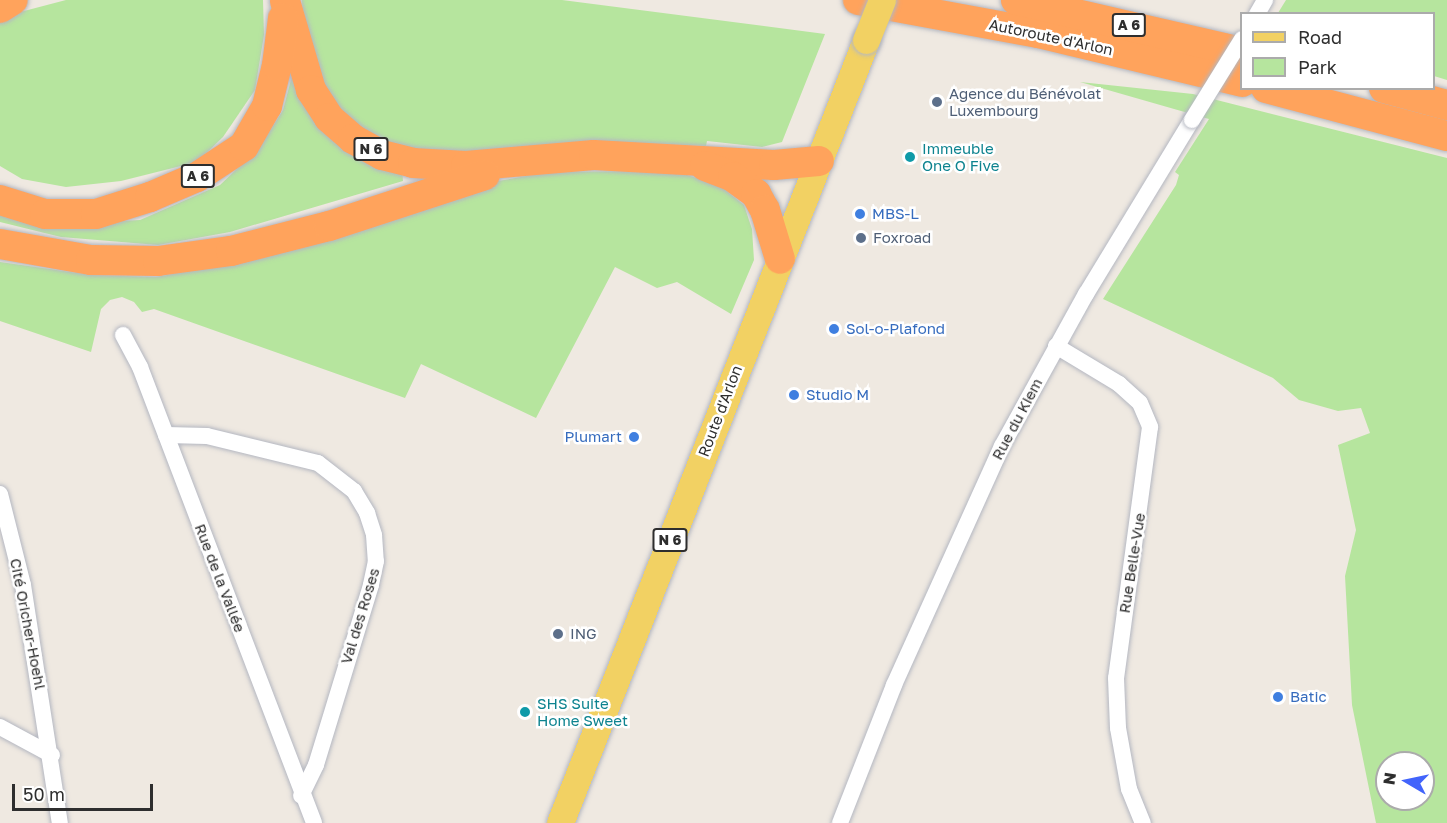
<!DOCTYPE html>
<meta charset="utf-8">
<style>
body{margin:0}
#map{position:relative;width:1447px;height:823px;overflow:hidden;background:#efe9e1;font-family:"Golos Text",sans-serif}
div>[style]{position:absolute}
.green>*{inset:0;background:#b6e59e}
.roads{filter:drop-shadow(0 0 2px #b4b7c1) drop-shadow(0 0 2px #b4b7c1)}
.minor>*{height:16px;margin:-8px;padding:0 8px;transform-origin:8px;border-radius:8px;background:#fff}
.primary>*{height:27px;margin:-13.5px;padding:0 13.5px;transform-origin:13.5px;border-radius:13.5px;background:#f2d163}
.motorway>*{height:30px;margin:-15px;padding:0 15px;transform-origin:15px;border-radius:15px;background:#ffa35c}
.bridges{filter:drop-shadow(0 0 2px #b4b7c1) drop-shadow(0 0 2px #b4b7c1)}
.minor-bridge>*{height:16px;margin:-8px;padding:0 8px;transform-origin:8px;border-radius:8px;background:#fff}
.primary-bridge>*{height:27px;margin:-13.5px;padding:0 13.5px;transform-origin:13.5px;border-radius:13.5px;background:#f2d163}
.dots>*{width:16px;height:16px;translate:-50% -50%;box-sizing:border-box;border:3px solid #fff;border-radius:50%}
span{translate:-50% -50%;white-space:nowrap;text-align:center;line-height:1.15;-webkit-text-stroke:5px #fff;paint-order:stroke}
.shield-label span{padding:2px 4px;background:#fff;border:2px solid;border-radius:4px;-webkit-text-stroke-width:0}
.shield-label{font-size:14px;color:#2e2e2e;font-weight:700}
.street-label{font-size:15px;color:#2e2e2e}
.service-label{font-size:15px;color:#4e5e75}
.left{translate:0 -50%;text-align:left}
.culture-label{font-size:15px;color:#0d838f}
.shop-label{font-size:15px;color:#366cbe}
.right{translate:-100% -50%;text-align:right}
.legend{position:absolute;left:1240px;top:12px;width:195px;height:78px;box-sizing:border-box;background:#fff;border:2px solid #ababab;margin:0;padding:8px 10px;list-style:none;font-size:18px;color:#2e2e2e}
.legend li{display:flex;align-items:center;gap:12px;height:30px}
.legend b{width:30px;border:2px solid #ababab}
.north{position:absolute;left:1375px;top:751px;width:60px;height:60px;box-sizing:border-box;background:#fff;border:2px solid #ababab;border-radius:50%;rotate:279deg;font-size:16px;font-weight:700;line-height:24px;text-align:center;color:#2e2e2e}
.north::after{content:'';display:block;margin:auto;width:21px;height:27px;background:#4264fb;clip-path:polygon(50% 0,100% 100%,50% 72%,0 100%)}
.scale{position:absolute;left:12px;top:784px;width:141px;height:27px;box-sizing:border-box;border:3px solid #2e2e2e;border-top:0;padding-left:8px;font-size:18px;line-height:21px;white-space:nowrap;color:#2e2e2e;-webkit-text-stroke:4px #fff;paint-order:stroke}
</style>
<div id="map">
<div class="green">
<div style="clip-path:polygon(66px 0,263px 0,264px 35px,255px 90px,223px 137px,197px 162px,121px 181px,66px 187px,22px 179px,0 166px,0 22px,5px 16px)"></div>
<div style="clip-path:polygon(302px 0,562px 0,825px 34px,782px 142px,762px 147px,707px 141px,706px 146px,591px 141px,464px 156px,385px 147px,336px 112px,303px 34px)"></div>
<div style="clip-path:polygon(1286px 0,1447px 0,1447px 80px,1434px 76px,1434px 14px,1278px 13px)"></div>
<div style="clip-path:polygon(293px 72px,402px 169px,403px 181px,230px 232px,158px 245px,61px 237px,0 222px,0 211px,62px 224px,140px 220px,220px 185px,259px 148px,283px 110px)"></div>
<div style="clip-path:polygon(evenodd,1080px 82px,1193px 94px,1447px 158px,1447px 823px,1376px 823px,1352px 705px,1345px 576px,1356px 530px,1338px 445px,1370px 433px,1361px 408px,1338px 411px,1299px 400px,1273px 378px,1103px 299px,1176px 185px,1179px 175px,1175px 172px,1209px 119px,1080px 82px,1387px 763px,1423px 763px,1423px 799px,1387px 799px,1387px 763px)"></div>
<div style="clip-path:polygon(644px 171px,687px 175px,719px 185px,744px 205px,752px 229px,754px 260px,731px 314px,677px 282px,657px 288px,615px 267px,536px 418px,421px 364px,405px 398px,154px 309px,142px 312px,134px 302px,122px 297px,110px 300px,101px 309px,91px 352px,0 321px,0 262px,92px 275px,156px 277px,238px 262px,498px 181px,549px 172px)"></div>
</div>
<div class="roads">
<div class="minor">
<div style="left:1257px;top:14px;width:16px;rotate:-60deg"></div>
<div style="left:123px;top:335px;width:36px;rotate:62deg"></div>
<div style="left:140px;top:367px;width:488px;rotate:69.1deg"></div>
<div style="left:1056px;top:346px;width:74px;rotate:31.1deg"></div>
<div style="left:1119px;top:384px;width:28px;rotate:42deg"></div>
<div style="left:1140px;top:403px;width:26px;rotate:67deg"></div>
<div style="left:1150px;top:427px;width:253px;rotate:97.7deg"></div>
<div style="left:1116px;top:678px;width:50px;rotate:87.7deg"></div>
<div style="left:1118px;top:728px;width:62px;rotate:79.8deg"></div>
<div style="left:1129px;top:789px;width:37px;rotate:68deg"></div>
<div style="left:166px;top:435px;width:41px;rotate:1.4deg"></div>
<div style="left:207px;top:436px;width:114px;rotate:13.7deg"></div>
<div style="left:318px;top:463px;width:46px;rotate:37.9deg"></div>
<div style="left:354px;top:491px;width:26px;rotate:59deg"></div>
<div style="left:367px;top:513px;width:23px;rotate:72deg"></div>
<div style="left:374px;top:535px;width:26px;rotate:86deg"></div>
<div style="left:376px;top:561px;width:25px;rotate:102deg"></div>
<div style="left:371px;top:585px;width:188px;rotate:107deg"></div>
<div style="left:316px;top:765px;width:34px;rotate:116deg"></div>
<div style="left:0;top:494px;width:94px;rotate:75.8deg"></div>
<div style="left:23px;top:585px;width:241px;rotate:81.2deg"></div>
<div style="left:0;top:727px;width:59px;rotate:28.3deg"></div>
<div style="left:840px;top:823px;width:148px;rotate:-68.6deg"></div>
<div style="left:894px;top:685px;width:262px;rotate:-65.7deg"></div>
<div style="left:1002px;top:446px;width:174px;rotate:-61.1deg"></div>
<div style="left:1086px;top:294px;width:204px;rotate:-58.7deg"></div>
</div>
<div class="primary">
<div style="left:560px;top:823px;width:841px;rotate:-68.65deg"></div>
</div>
<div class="motorway">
<div style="left:858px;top:0;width:183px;rotate:10.4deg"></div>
<div style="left:1038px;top:33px;width:210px;rotate:13.5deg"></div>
<div style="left:1016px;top:0;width:232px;rotate:13deg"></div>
<div style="left:285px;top:1px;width:93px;rotate:73.7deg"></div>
<div style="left:311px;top:90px;width:33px;rotate:57deg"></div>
<div style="left:329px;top:118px;width:32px;rotate:41deg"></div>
<div style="left:353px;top:139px;width:33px;rotate:29deg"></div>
<div style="left:382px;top:155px;width:32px;rotate:14deg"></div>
<div style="left:413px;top:163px;width:53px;rotate:3.2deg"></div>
<div style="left:466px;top:166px;width:128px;rotate:-4.9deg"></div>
<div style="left:594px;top:155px;width:180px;rotate:3.2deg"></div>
<div style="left:774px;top:165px;width:45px;rotate:-5.1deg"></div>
<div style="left:0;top:8px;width:15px;rotate:-32deg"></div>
<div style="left:1266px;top:88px;width:187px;rotate:14.9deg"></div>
<div style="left:1384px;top:88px;width:65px;rotate:15.1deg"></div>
<div style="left:705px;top:166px;width:30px;rotate:21deg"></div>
<div style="left:733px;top:177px;width:29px;rotate:36deg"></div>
<div style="left:756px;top:194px;width:18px;rotate:61deg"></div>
<div style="left:765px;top:210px;width:51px;rotate:73deg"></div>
<div style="left:0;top:200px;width:47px;rotate:17.3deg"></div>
<div style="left:45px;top:214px;width:51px"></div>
<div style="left:96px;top:214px;width:57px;rotate:-17.5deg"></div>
<div style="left:150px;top:197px;width:51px;rotate:-23.1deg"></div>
<div style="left:197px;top:177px;width:56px;rotate:-33.4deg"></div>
<div style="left:244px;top:146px;width:46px;rotate:-60.1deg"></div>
<div style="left:267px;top:106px;width:42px;rotate:-76.3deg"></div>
<div style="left:277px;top:65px;width:47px;rotate:-82.7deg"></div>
<div style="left:0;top:244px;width:92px;rotate:10deg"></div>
<div style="left:91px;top:260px;width:67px;rotate:0.9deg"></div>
<div style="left:158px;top:261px;width:74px;rotate:-7.8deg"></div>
<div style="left:231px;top:251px;width:101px;rotate:-14.3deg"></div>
<div style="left:329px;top:226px;width:164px;rotate:-18.1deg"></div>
</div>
</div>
<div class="bridges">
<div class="minor-bridge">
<div style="left:1192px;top:120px;width:95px;rotate:-58.3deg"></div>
</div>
<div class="primary-bridge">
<div style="left:866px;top:40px;width:43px;rotate:-68.2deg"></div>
</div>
</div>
<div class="dots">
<div style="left:937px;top:102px;background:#5c6f8a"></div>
<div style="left:910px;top:157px;background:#0f9aa8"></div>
<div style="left:860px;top:214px;background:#3f7fe0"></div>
<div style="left:861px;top:238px;background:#5c6f8a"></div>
<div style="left:834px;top:329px;background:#3f7fe0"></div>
<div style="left:794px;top:395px;background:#3f7fe0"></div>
<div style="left:634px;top:437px;background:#3f7fe0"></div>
<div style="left:558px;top:634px;background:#5c6f8a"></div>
<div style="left:1278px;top:697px;background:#3f7fe0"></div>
<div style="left:525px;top:712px;background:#0f9aa8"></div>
</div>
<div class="shield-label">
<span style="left:1129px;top:25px">A 6</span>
<span style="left:371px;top:149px">N 6</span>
<span style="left:198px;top:176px">A 6</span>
<span style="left:670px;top:540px">N 6</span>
</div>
<div class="street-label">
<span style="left:1051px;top:37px;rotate:12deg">Autoroute d'Arlon</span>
<span style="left:720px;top:411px;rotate:-69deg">Route d'Arlon</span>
<span style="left:1017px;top:419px;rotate:-62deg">Rue du Kiem</span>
<span style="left:1132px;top:563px;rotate:-81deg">Rue Belle-Vue</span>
<span style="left:220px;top:578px;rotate:69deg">Rue de la Vallée</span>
<span style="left:360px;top:616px;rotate:-73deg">Val des Roses</span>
<span style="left:28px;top:624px;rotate:79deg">Cité Oricher-Hoehl</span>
</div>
<div class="service-label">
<span class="left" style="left:949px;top:102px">Agence du Bénévolat<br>Luxembourg</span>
<span class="left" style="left:873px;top:238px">Foxroad</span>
<span class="left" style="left:570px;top:634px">ING</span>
</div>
<div class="culture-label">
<span class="left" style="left:922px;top:157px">Immeuble<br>One O Five</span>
<span class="left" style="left:537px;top:712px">SHS Suite<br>Home Sweet</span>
</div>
<div class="shop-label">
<span class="left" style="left:872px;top:214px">MBS-L</span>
<span class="left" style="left:846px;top:329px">Sol-o-Plafond</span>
<span class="left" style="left:806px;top:395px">Studio M</span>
<span class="right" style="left:622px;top:437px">Plumart</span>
<span class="left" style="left:1290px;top:697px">Batic</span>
</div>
<ul class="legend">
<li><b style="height:8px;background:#f2d163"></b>Road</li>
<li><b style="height:16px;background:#b6e59e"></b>Park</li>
</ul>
<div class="north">N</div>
<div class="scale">50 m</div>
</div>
